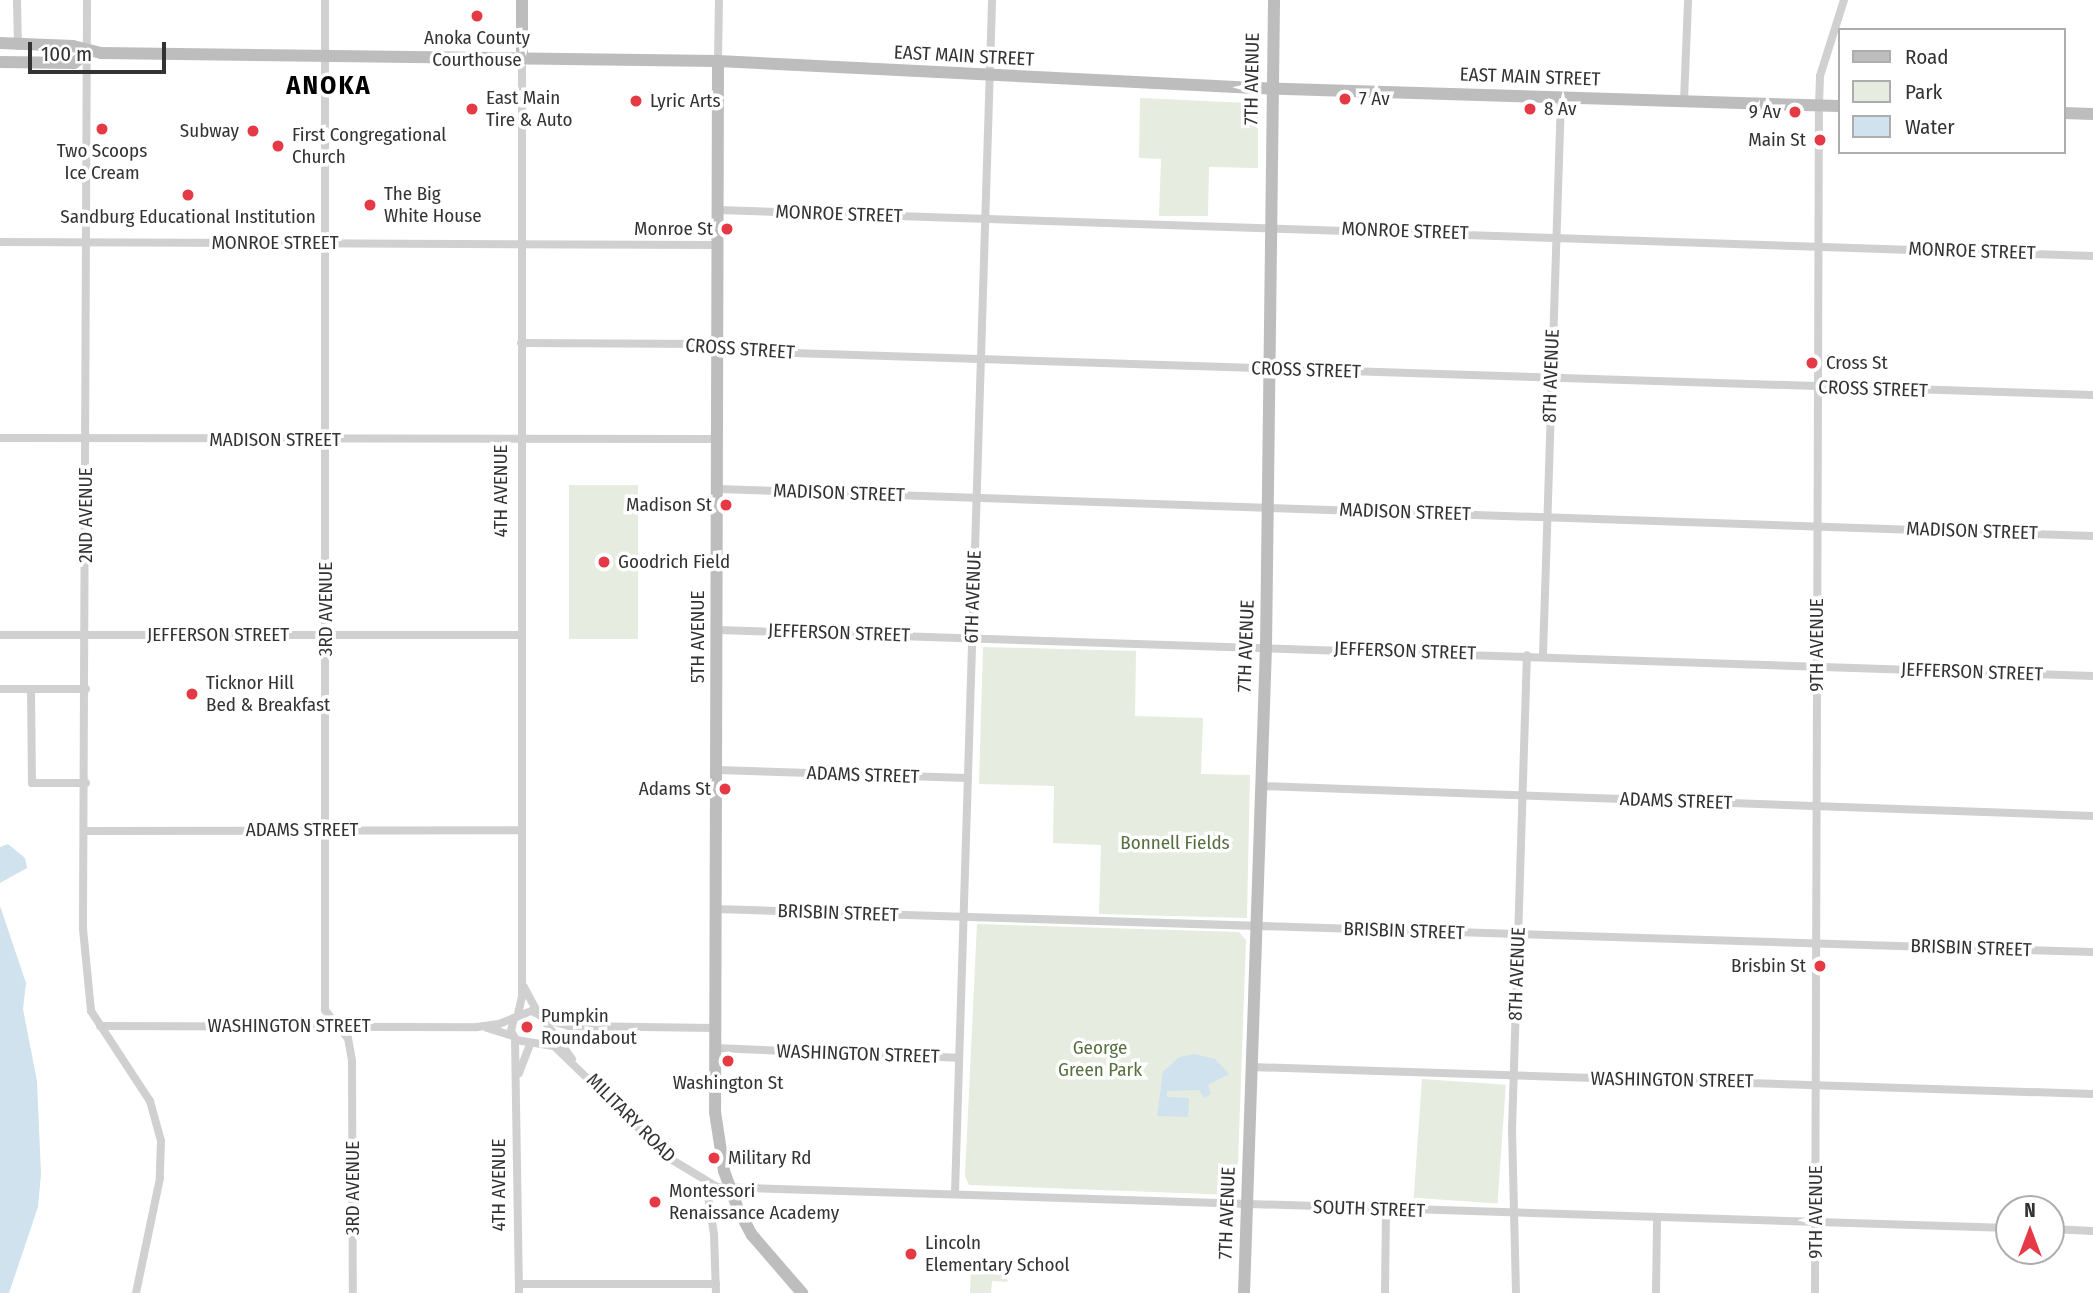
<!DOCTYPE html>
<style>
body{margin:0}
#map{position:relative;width:2093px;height:1293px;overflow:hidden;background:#fff;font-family:"Fira Sans Condensed",sans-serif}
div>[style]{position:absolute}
.green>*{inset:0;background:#e6ecdf;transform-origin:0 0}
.water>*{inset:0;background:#cfe2ee}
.street>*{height:8px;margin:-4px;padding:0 4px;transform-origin:4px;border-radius:4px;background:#d0d0d0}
.secondary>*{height:12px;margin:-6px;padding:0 6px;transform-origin:6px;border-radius:6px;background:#bdbdbd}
.dots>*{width:19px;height:19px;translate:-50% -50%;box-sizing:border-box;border:4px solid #fff;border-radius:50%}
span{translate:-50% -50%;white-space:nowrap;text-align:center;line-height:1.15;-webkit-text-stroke:7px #fff;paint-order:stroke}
.poi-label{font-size:19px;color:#333}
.left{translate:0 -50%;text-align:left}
.right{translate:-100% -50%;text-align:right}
.street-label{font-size:19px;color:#333}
.park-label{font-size:19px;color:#56703f}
.district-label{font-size:26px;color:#000;font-weight:700;letter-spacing:2px}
.legend{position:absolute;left:1838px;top:28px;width:228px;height:126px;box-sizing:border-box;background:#fff;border:2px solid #adadad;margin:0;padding:9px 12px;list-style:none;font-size:21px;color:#333}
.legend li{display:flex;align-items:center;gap:14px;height:35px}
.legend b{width:35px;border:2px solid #adadad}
.north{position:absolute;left:1995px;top:1195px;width:70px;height:70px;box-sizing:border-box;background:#fff;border:2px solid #adadad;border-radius:50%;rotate:0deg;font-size:19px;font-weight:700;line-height:28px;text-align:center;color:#333}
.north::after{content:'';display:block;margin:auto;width:24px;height:32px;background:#e63946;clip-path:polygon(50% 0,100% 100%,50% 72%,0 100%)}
.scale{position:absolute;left:28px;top:42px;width:138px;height:32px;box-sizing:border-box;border:4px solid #333;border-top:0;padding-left:9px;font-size:21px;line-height:24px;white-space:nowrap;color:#333;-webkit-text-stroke:5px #fff;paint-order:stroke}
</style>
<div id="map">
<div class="green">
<div style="clip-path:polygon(1140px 98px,1249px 103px,1258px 114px,1258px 168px,1209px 167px,1208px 216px,1159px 216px,1161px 159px,1139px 158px)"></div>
<div style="left:569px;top:485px;width:69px;height:154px"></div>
<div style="clip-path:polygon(983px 647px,1136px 651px,1135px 716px,1203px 718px,1201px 774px,1250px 775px,1247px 918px,1099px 914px,1101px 845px,1053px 843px,1054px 786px,979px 784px)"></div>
<div style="clip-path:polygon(977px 924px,1239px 932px,1246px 940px,1237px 1191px,1232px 1195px,969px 1185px,965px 1176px)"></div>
<div style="left:1422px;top:1079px;width:84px;height:119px;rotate:4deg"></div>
<div style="clip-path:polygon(971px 1266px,1010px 1268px,1009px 1282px,992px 1281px,991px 1293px,970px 1293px)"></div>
</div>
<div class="water">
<div style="clip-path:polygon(8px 844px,25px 858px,27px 868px,0 883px,0 847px)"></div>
<div style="clip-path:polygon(0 906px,26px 983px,23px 1009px,37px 1081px,41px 1174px,38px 1207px,9px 1293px,0 1293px)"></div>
<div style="clip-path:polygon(1195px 1054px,1215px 1059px,1229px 1074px,1208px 1085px,1211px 1094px,1204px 1098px,1199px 1090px,1167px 1091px,1167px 1097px,1189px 1098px,1188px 1117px,1157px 1116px,1163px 1072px,1179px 1057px)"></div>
</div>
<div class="street">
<div style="left:17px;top:0;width:46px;rotate:88.8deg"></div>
<div style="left:87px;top:0;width:929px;rotate:90.25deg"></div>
<div style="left:83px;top:929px;width:82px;rotate:84.4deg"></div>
<div style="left:91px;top:1011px;width:108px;rotate:56.8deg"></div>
<div style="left:150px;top:1101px;width:41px;rotate:74.6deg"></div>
<div style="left:161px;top:1141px;width:37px;rotate:92deg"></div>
<div style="left:160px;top:1178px;width:117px;rotate:101.8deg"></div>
<div style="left:325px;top:0;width:1010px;rotate:90deg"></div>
<div style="left:325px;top:1010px;width:36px;rotate:51deg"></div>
<div style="left:348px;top:1038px;width:23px;rotate:80deg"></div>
<div style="left:352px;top:1061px;width:232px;rotate:89.8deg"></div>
<div style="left:718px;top:61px;width:61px;rotate:-89.1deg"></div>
<div style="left:1684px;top:101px;width:101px;rotate:-87.7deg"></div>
<div style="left:718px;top:210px;width:1376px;rotate:1.92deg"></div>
<div style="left:0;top:242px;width:718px;rotate:0.24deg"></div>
<div style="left:521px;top:343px;width:187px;rotate:0.3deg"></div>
<div style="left:708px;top:344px;width:23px;rotate:18deg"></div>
<div style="left:730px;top:351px;width:1364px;rotate:1.85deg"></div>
<div style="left:0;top:438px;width:717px;rotate:0.08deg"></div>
<div style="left:718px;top:489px;width:1376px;rotate:1.96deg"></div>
<div style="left:718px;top:630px;width:1376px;rotate:1.92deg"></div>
<div style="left:0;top:635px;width:520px"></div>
<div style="left:1543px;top:655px;width:558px;rotate:-88.15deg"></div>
<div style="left:0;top:689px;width:86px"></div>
<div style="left:31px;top:689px;width:94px;rotate:89.4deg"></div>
<div style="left:32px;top:783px;width:54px"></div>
<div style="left:717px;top:770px;width:251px;rotate:1.8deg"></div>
<div style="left:1260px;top:786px;width:834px;rotate:2.06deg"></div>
<div style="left:84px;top:831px;width:436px;rotate:-0.1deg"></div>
<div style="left:716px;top:909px;width:1378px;rotate:1.79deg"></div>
<div style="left:524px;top:987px;width:30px;rotate:62deg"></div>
<div style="left:518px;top:1014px;width:17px;rotate:-77deg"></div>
<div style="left:522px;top:997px;width:939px;rotate:-90deg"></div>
<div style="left:514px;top:1018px;width:13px;rotate:103deg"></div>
<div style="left:511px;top:1031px;width:10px;rotate:61deg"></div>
<div style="left:516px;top:1040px;width:38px;rotate:9deg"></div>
<div style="left:554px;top:1046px;width:161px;rotate:44.2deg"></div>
<div style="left:669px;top:1158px;width:56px;rotate:31.1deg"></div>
<div style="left:717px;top:1187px;width:1293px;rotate:1.82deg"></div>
<div style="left:543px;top:1019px;width:27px;rotate:15deg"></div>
<div style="left:569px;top:1026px;width:146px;rotate:0.8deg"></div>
<div style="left:100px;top:1026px;width:377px;rotate:0.2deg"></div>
<div style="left:477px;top:1027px;width:22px;rotate:-8deg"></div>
<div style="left:499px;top:1024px;width:35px;rotate:-22deg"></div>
<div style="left:532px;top:1011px;width:10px;rotate:29deg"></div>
<div style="left:541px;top:1016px;width:53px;rotate:54.2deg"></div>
<div style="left:487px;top:1028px;width:27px;rotate:17deg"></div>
<div style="left:515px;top:1039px;width:254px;rotate:89.1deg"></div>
<div style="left:715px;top:1048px;width:244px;rotate:2.3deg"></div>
<div style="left:1251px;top:1067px;width:842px;rotate:1.84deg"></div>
<div style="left:519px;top:1073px;width:30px;rotate:-69deg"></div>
<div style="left:706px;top:1184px;width:51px;rotate:80.9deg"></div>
<div style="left:714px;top:1234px;width:59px;rotate:88.1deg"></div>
<div style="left:955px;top:1193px;width:1194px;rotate:-88.22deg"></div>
<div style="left:2051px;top:1229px;width:42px;rotate:2.7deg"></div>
<div style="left:519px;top:1284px;width:197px"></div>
<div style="left:1385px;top:1293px;width:84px;rotate:-89.3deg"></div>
<div style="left:1516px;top:1293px;width:163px;rotate:-91.4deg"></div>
<div style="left:1512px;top:1130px;width:475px;rotate:-88.2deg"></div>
<div style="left:1656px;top:1293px;width:73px;rotate:-89.2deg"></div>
<div style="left:1815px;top:1293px;width:1188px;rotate:-89.81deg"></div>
<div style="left:1819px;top:105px;width:29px;rotate:-88deg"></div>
<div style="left:1820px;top:76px;width:80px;rotate:-72.5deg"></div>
</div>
<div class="secondary">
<div style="left:522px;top:0;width:58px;rotate:90deg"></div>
<div style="left:0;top:43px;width:73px;rotate:2.4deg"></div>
<div style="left:73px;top:46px;width:29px;rotate:14deg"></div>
<div style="left:101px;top:53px;width:617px;rotate:0.74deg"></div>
<div style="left:718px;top:61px;width:538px;rotate:2.88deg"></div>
<div style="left:1255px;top:88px;width:584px;rotate:1.77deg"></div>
<div style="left:718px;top:61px;width:1051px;rotate:90.16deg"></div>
<div style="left:715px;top:1112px;width:60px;rotate:81.3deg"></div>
<div style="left:724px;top:1171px;width:40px;rotate:69.8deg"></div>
<div style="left:738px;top:1209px;width:30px;rotate:62deg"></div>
<div style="left:752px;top:1235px;width:77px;rotate:49.2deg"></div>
<div style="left:0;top:62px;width:74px;rotate:0.8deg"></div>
<div style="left:74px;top:63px;width:16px;rotate:-38deg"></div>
<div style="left:2063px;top:113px;width:30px;rotate:2deg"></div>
<div style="left:1244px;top:1293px;width:645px;rotate:-88.05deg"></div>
<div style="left:1266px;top:648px;width:648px;rotate:-89.29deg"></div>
</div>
<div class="dots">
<div style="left:477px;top:16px;background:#e63946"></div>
<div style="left:1345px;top:99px;background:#e63946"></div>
<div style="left:636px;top:101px;background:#e63946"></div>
<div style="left:472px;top:109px;background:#e63946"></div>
<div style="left:1530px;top:109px;background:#e63946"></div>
<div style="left:1795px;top:112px;background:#e63946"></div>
<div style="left:102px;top:129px;background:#e63946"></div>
<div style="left:253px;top:131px;background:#e63946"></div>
<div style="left:1820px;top:140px;background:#e63946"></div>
<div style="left:278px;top:146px;background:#e63946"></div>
<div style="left:188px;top:195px;background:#e63946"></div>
<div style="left:370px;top:205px;background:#e63946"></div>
<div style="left:727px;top:229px;background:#e63946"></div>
<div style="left:1812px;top:363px;background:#e63946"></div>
<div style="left:726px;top:505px;background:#e63946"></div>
<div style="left:604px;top:562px;background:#e63946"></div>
<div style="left:192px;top:694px;background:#e63946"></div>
<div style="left:725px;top:789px;background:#e63946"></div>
<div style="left:1820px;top:966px;background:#e63946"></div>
<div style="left:527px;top:1027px;background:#e63946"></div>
<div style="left:728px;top:1061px;background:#e63946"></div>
<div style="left:714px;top:1158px;background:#e63946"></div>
<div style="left:655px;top:1202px;background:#e63946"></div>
<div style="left:911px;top:1254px;background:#e63946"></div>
</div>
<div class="poi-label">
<span style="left:477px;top:49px">Anoka County<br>Courthouse</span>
<span class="left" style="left:486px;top:109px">East Main<br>Tire &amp; Auto</span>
<span class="left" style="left:1359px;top:99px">7 Av</span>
<span class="left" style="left:650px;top:101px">Lyric Arts</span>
<span class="left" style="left:1544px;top:109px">8 Av</span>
<span class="right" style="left:1781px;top:112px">9 Av</span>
<span class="right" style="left:239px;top:131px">Subway</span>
<span class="left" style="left:292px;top:146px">First Congregational<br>Church</span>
<span class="right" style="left:1806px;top:140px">Main St</span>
<span style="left:102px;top:162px">Two Scoops<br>Ice Cream</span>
<span class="left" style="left:384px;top:205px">The Big<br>White House</span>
<span style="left:188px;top:217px">Sandburg Educational Institution</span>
<span class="right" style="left:713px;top:229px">Monroe St</span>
<span class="left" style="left:1826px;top:363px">Cross St</span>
<span class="right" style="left:712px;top:505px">Madison St</span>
<span class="left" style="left:618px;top:562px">Goodrich Field</span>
<span class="left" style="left:206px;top:694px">Ticknor Hill<br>Bed &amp; Breakfast</span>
<span class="right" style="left:711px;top:789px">Adams St</span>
<span class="right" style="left:1806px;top:966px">Brisbin St</span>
<span class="left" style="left:541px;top:1027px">Pumpkin<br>Roundabout</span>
<span style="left:728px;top:1083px">Washington St</span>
<span class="left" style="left:728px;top:1158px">Military Rd</span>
<span class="left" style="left:669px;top:1202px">Montessori<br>Renaissance Academy</span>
<span class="left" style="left:925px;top:1254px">Lincoln<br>Elementary School</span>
</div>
<div class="street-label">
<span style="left:964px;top:56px;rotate:3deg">EAST MAIN STREET</span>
<span style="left:1530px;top:77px;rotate:2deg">EAST MAIN STREET</span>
<span style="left:1252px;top:79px;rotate:-89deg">7TH AVENUE</span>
<span style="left:839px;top:214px;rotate:2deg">MONROE STREET</span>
<span style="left:1405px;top:231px;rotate:2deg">MONROE STREET</span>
<span style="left:275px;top:243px">MONROE STREET</span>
<span style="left:1972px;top:251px;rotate:2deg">MONROE STREET</span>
<span style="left:740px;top:349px;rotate:4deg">CROSS STREET</span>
<span style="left:1306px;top:370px;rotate:2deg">CROSS STREET</span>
<span style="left:1551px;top:376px;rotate:-88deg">8TH AVENUE</span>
<span style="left:1873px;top:389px;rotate:2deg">CROSS STREET</span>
<span style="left:275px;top:440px">MADISON STREET</span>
<span style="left:501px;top:491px;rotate:-90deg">4TH AVENUE</span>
<span style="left:839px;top:493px;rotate:2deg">MADISON STREET</span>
<span style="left:1405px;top:512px;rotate:2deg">MADISON STREET</span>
<span style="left:86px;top:515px;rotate:-90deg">2ND AVENUE</span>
<span style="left:1972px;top:531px;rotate:2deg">MADISON STREET</span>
<span style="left:973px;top:597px;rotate:-88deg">6TH AVENUE</span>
<span style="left:326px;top:609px;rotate:-90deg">3RD AVENUE</span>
<span style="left:839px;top:633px;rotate:2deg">JEFFERSON STREET</span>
<span style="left:218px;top:635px">JEFFERSON STREET</span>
<span style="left:698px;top:637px;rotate:-90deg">5TH AVENUE</span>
<span style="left:1817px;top:645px;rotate:-90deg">9TH AVENUE</span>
<span style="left:1246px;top:646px;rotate:-88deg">7TH AVENUE</span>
<span style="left:1405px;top:651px;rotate:2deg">JEFFERSON STREET</span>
<span style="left:1972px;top:672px;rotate:2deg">JEFFERSON STREET</span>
<span style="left:863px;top:775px;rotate:2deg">ADAMS STREET</span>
<span style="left:1676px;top:801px;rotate:2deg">ADAMS STREET</span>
<span style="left:302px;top:830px">ADAMS STREET</span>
<span style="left:838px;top:913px;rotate:2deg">BRISBIN STREET</span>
<span style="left:1404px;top:931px;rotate:2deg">BRISBIN STREET</span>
<span style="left:1971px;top:948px;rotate:2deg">BRISBIN STREET</span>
<span style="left:1517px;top:974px;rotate:-88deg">8TH AVENUE</span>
<span style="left:289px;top:1026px">WASHINGTON STREET</span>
<span style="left:858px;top:1054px;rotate:2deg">WASHINGTON STREET</span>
<span style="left:1672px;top:1080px;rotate:1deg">WASHINGTON STREET</span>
<span style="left:631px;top:1118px;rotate:45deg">MILITARY ROAD</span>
<span style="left:499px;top:1185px;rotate:-90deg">4TH AVENUE</span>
<span style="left:353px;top:1188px;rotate:-90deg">3RD AVENUE</span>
<span style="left:1369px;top:1209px;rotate:2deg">SOUTH STREET</span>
<span style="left:1816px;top:1212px;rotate:-90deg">9TH AVENUE</span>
<span style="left:1227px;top:1213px;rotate:-88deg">7TH AVENUE</span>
</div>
<div class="park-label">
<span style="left:1175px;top:843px">Bonnell Fields</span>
<span style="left:1100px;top:1059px">George<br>Green Park</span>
</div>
<div class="district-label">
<span style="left:329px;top:86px">ANOKA</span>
</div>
<ul class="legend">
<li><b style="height:9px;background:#bdbdbd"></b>Road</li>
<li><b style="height:19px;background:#e6ecdf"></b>Park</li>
<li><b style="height:19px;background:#cfe2ee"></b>Water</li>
</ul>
<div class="north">N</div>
<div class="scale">100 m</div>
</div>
